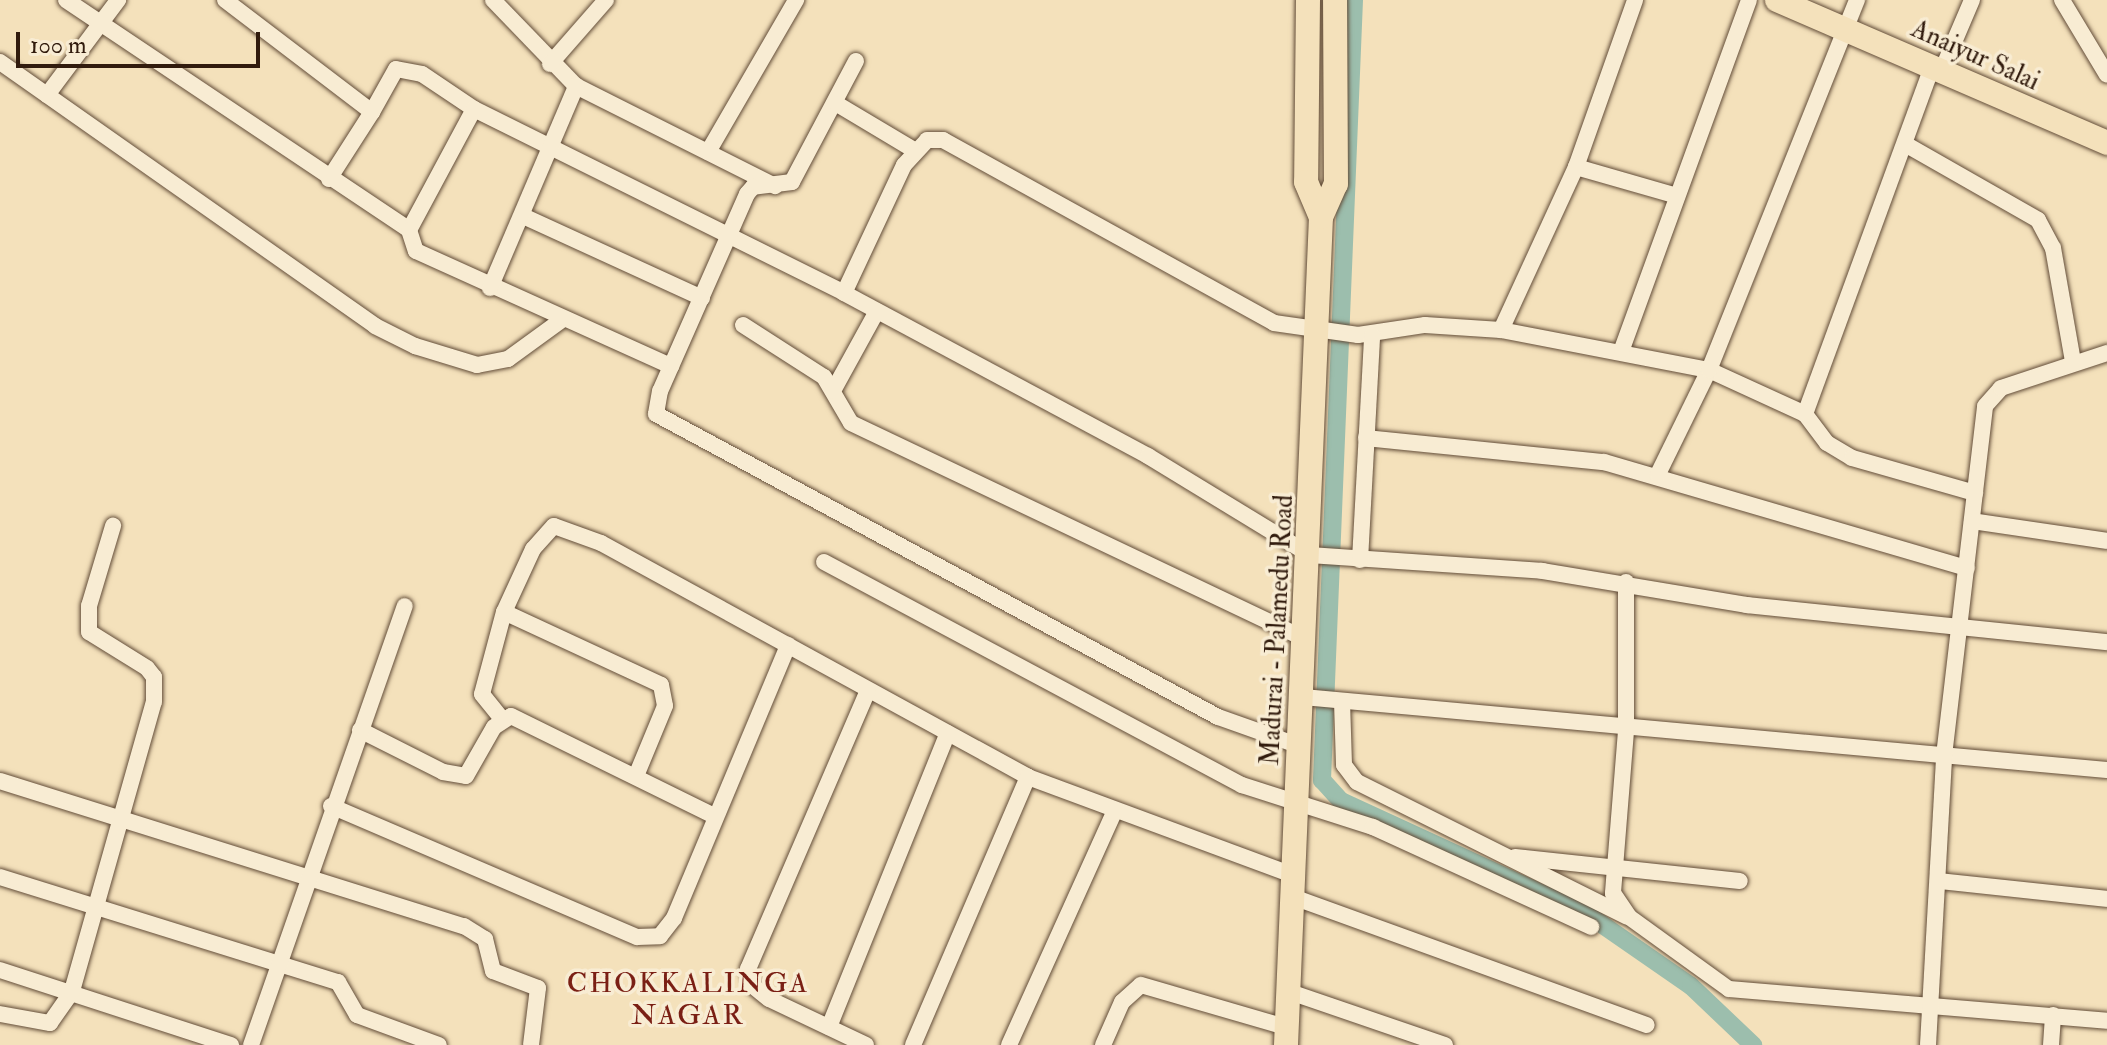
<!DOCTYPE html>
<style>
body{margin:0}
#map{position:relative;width:2107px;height:1045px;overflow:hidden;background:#f4e1bb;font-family:"IM FELL Double Pica",serif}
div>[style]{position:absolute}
.canal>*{height:18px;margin:-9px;padding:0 9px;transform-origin:9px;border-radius:9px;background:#9cbead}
.roads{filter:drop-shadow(0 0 2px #624c38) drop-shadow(0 0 2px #624c38)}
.street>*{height:16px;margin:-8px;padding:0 8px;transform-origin:8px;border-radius:8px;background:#f8ecd3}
.primary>*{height:24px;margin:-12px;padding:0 12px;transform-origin:12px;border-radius:12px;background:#f4e1bb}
span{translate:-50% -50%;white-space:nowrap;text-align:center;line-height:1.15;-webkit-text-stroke:7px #f8ecd3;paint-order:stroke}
.street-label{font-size:26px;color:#311b0d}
.neighbourhood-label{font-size:28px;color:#7a1f14;letter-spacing:2px}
.scale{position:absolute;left:16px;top:32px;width:244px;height:36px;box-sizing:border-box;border:4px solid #311b0d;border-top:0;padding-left:10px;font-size:24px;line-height:28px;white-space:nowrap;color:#311b0d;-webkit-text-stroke:6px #f8ecd3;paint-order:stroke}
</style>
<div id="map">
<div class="canal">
<div style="left:1354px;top:0;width:781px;rotate:92.35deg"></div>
<div style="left:1322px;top:780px;width:28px;rotate:48deg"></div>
<div style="left:1341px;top:801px;width:271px;rotate:24.7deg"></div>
<div style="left:1587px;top:914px;width:126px;rotate:34.7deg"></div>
<div style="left:1691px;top:986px;width:86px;rotate:43.6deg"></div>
</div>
<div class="roads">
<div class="street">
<div style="left:66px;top:0;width:413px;rotate:33.8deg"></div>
<div style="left:225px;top:0;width:185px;rotate:37.3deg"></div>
<div style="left:372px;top:112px;width:49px;rotate:-60.8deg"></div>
<div style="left:396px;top:69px;width:26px;rotate:11deg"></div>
<div style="left:422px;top:74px;width:63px;rotate:33.9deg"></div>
<div style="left:474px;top:109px;width:413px;rotate:26.4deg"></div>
<div style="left:844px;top:293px;width:345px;rotate:28.2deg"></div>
<div style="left:1148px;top:456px;width:190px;rotate:31.4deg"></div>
<div style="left:1310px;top:555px;width:233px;rotate:3.9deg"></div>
<div style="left:1542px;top:571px;width:208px;rotate:9.4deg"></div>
<div style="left:1747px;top:605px;width:362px;rotate:5.9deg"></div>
<div style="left:493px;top:0;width:120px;rotate:46deg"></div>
<div style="left:576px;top:86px;width:223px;rotate:26.7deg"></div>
<div style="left:2062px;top:0;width:87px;rotate:59deg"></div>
<div style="left:856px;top:61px;width:137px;rotate:117.9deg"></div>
<div style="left:792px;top:182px;width:39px;rotate:173deg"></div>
<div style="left:753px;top:187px;width:9px;rotate:131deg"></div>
<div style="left:747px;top:194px;width:215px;rotate:113.8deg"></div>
<div style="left:660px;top:391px;width:23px;rotate:100deg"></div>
<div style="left:656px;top:414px;width:638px;rotate:28.33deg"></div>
<div style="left:1218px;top:717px;width:87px;rotate:19.5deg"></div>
<div style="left:0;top:62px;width:459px;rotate:35.1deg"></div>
<div style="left:375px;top:326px;width:45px;rotate:26.6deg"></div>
<div style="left:415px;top:346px;width:65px;rotate:17deg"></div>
<div style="left:477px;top:365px;width:32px;rotate:-11deg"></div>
<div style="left:508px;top:359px;width:68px;rotate:-36deg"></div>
<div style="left:550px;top:64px;width:85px;rotate:-48.8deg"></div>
<div style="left:1943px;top:68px;width:74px;rotate:-66.9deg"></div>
<div style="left:47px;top:95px;width:119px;rotate:-53.2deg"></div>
<div style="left:837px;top:104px;width:90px;rotate:30.9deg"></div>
<div style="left:474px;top:109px;width:137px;rotate:118.2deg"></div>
<div style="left:409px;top:230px;width:22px;rotate:72deg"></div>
<div style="left:416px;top:251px;width:280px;rotate:24.3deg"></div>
<div style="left:1905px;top:144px;width:153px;rotate:29.7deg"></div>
<div style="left:2038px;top:220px;width:32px;rotate:62deg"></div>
<div style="left:2053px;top:248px;width:116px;rotate:80deg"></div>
<div style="left:708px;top:152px;width:176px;rotate:-59.9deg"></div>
<div style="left:1576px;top:167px;width:105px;rotate:16deg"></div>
<div style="left:329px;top:179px;width:80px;rotate:-57.3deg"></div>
<div style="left:523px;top:216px;width:197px;rotate:24.6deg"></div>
<div style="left:490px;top:288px;width:220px;rotate:-66.9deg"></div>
<div style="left:844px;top:293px;width:141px;rotate:-64.9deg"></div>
<div style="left:904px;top:165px;width:34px;rotate:-47deg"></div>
<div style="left:927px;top:140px;width:16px"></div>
<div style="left:943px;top:140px;width:378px;rotate:28.9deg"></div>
<div style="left:1274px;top:323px;width:85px;rotate:8.1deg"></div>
<div style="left:1358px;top:335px;width:68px;rotate:-8.5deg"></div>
<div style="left:1425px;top:325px;width:76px;rotate:3.8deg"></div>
<div style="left:1501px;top:330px;width:212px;rotate:10.9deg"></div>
<div style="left:1709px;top:370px;width:106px;rotate:24.6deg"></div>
<div style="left:1805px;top:414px;width:36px;rotate:53deg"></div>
<div style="left:1827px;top:443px;width:29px;rotate:31deg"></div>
<div style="left:1852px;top:458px;width:128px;rotate:15.9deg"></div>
<div style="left:743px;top:325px;width:96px;rotate:32.7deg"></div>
<div style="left:824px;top:377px;width:53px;rotate:59.6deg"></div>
<div style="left:851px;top:423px;width:503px;rotate:25.44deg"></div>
<div style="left:1501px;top:330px;width:179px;rotate:-65.3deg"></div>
<div style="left:1576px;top:167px;width:177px;rotate:-70.5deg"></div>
<div style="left:1622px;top:349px;width:371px;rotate:-70deg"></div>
<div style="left:833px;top:391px;width:91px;rotate:-61.2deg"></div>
<div style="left:1805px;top:414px;width:372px;rotate:-69.9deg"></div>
<div style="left:1366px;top:438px;width:239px;rotate:5.8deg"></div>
<div style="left:1604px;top:462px;width:378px;rotate:16.3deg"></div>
<div style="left:1658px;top:474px;width:116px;rotate:-63.9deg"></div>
<div style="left:1709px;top:370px;width:399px;rotate:-68.2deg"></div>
<div style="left:1972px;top:521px;width:136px;rotate:8.4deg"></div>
<div style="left:1360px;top:560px;width:225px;rotate:-86.9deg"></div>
<div style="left:824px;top:562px;width:474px;rotate:28.1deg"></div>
<div style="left:1242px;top:785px;width:138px;rotate:17.8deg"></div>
<div style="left:1373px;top:827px;width:240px;rotate:24.6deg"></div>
<div style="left:1626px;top:582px;width:149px;rotate:90deg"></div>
<div style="left:1626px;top:731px;width:163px;rotate:94.6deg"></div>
<div style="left:1613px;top:893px;width:29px;rotate:56deg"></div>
<div style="left:1629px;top:917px;width:123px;rotate:35.8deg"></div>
<div style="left:1729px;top:989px;width:379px;rotate:4.8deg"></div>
<div style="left:504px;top:612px;width:173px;rotate:24.9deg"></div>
<div style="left:661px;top:685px;width:21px;rotate:79deg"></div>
<div style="left:665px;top:706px;width:76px;rotate:112.5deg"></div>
<div style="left:1303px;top:697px;width:807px;rotate:5.19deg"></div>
<div style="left:1342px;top:701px;width:64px;rotate:88.2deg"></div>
<div style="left:1344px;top:765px;width:21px;rotate:53deg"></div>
<div style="left:1357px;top:782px;width:301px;rotate:26.5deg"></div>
<div style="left:502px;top:719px;width:32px;rotate:-129deg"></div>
<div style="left:482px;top:694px;width:85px;rotate:-75deg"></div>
<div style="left:504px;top:612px;width:69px;rotate:-65.3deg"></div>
<div style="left:533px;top:549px;width:31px;rotate:-48deg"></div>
<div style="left:554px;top:526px;width:50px;rotate:19.9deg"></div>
<div style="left:601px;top:543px;width:487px;rotate:28.7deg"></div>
<div style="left:1028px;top:777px;width:285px;rotate:20.3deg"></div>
<div style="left:360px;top:730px;width:93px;rotate:26.8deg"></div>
<div style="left:443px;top:772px;width:23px;rotate:10deg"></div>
<div style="left:466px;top:776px;width:56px;rotate:-60.3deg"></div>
<div style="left:494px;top:727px;width:20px;rotate:-33deg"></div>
<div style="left:511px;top:716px;width:224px;rotate:26.2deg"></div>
<div style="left:0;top:781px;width:486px;rotate:17.4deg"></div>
<div style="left:464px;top:926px;width:25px;rotate:32deg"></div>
<div style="left:485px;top:939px;width:33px;rotate:76deg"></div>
<div style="left:493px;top:971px;width:48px;rotate:20.7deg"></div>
<div style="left:538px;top:988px;width:57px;rotate:97deg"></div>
<div style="left:331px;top:806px;width:333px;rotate:23.2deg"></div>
<div style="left:637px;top:937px;width:23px;rotate:-2deg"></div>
<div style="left:660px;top:936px;width:23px;rotate:-52deg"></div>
<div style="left:674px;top:918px;width:296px;rotate:-67.3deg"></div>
<div style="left:1515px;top:857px;width:226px;rotate:6.1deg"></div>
<div style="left:0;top:877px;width:354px;rotate:17.3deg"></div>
<div style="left:338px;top:982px;width:38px;rotate:60deg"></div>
<div style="left:357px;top:1015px;width:87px;rotate:20.1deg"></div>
<div style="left:1939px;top:881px;width:169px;rotate:6.1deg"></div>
<div style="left:1293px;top:897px;width:376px;rotate:19.9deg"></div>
<div style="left:0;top:970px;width:243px;rotate:18deg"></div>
<div style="left:1287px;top:991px;width:167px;rotate:18.9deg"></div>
<div style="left:0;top:1014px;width:51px;rotate:10.2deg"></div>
<div style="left:50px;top:1023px;width:39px;rotate:-55deg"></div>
<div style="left:72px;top:991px;width:300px;rotate:-74.2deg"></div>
<div style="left:154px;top:702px;width:25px;rotate:-90deg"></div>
<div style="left:154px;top:677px;width:11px;rotate:-128deg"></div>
<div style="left:147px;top:668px;width:68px;rotate:-148.2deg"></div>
<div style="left:89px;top:632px;width:26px;rotate:-90deg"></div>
<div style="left:89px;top:606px;width:84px;rotate:-73.3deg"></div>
<div style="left:829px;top:1027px;width:317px;rotate:-68deg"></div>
<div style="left:251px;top:1045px;width:465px;rotate:-70.7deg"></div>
<div style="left:866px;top:1045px;width:107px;rotate:-154.6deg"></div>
<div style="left:769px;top:999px;width:21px;rotate:-141deg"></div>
<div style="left:753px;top:986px;width:18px;rotate:-106deg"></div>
<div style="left:748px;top:969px;width:303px;rotate:-66.7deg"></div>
<div style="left:913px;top:1045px;width:292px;rotate:-66.8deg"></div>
<div style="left:1009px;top:1045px;width:256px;rotate:-65.7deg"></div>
<div style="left:1103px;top:1045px;width:47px;rotate:-66.2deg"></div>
<div style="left:1122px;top:1002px;width:25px;rotate:-42deg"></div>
<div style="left:1141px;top:985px;width:151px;rotate:16.2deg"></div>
<div style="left:1928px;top:1045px;width:289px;rotate:-86.8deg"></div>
<div style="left:1944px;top:756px;width:352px;rotate:-83.3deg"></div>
<div style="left:1985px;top:406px;width:24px;rotate:-48deg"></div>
<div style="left:2001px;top:388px;width:112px;rotate:-18.3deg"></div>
<div style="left:2051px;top:1045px;width:30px;rotate:-86deg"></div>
</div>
<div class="primary">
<div style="left:1308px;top:0;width:182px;rotate:90.6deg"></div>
<div style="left:1306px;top:182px;width:38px;rotate:67deg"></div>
<div style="left:1777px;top:0;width:360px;rotate:23.4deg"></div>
<div style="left:1286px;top:1045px;width:829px;rotate:-87.58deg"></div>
<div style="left:1321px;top:217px;width:36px;rotate:-66deg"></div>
<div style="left:1336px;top:184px;width:184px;rotate:-90.3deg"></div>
</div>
</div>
<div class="street-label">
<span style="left:1975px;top:56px;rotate:24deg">Anaiyur Salai</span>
<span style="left:1278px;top:630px;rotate:-87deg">Madurai - Palamedu Road</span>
</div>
<div class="neighbourhood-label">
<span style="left:688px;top:1000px">CHOKKALINGA<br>NAGAR</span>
</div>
<div class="scale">100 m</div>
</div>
